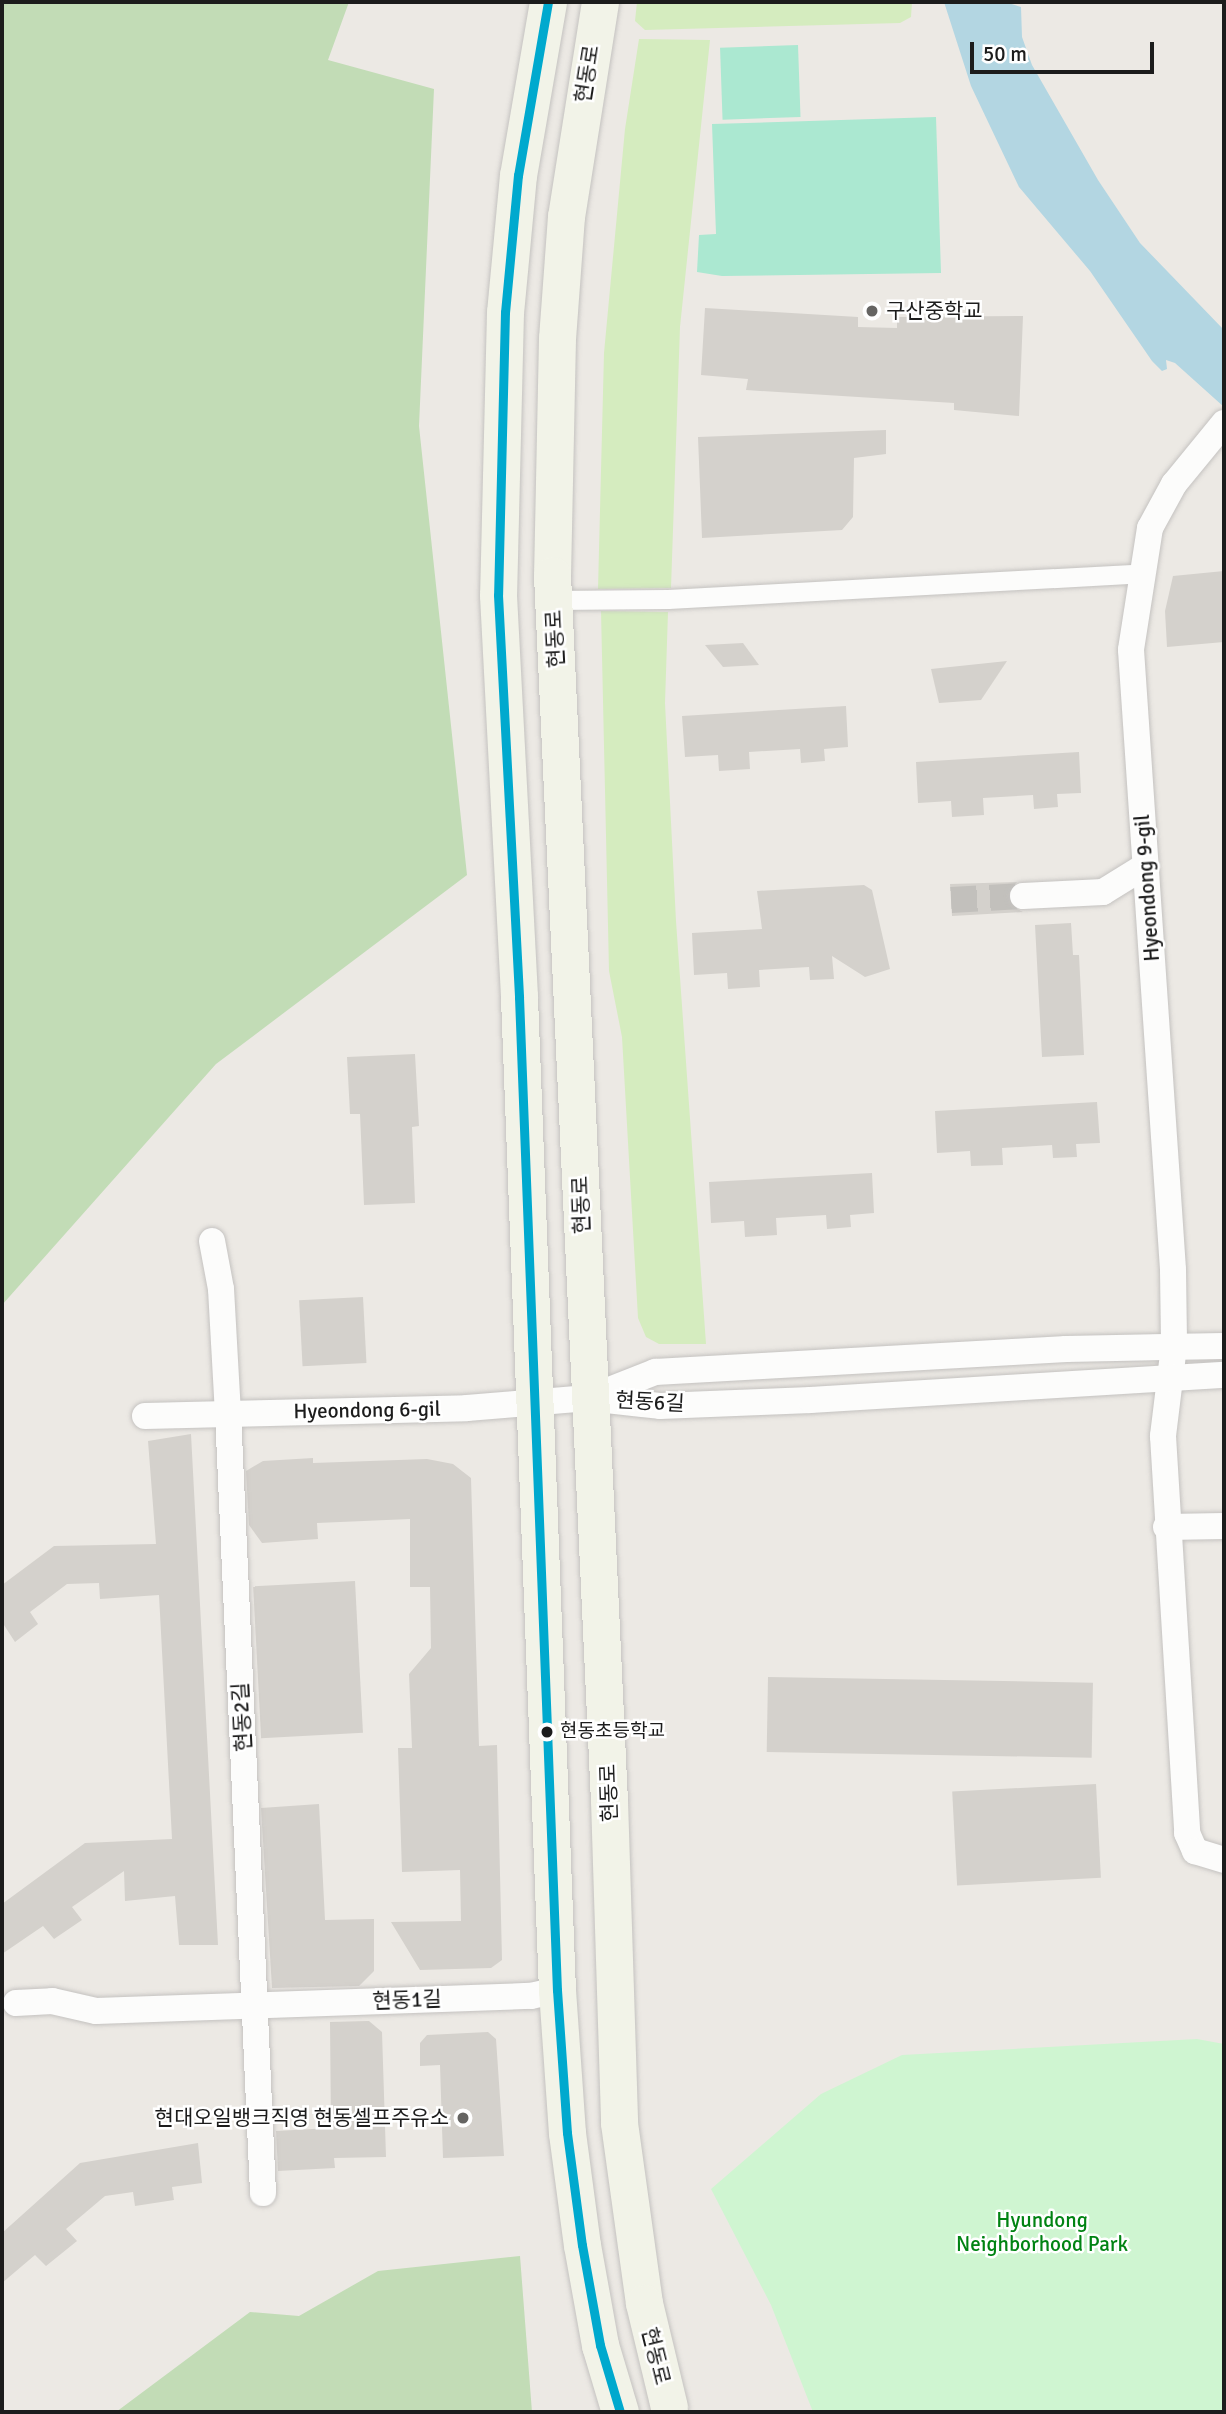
<!DOCTYPE html>
<meta charset="utf-8">
<style>
body{margin:0}
#map{position:relative;width:1226px;height:2414px;overflow:hidden;background:#ece9e4;font-family:Signika,"Noto Sans KR",sans-serif}
div>[style]{position:absolute}
.grass>*{inset:0;background:#d5ecbf}
.forest>*{inset:0;background:#c2dcb6}
.park>*{inset:0;background:#cff5d1}
.pitch>*{inset:0;background:#abe8d1;transform-origin:0 0}
.water>*{inset:0;background:#b3d6e2}
.building>*{inset:0;background:#d4d1cc;transform-origin:0 0}
.minor-tunnel>*{height:26px;margin-top:-13px;transform-origin:0;background:repeating-linear-gradient(90deg,#c2c0bc 0 26px,transparent 0 39px)}
.roads{filter:drop-shadow(0 0 2px #c4c2c0) drop-shadow(0 0 2px #c4c2c0)}
.pedestrian>*{height:19px;margin:-9.5px;padding:0 9.5px;transform-origin:9.5px;border-radius:9.5px;background:#fcfcfb}
.minor>*{height:26px;margin:-13px;padding:0 13px;transform-origin:13px;border-radius:13px;background:#fcfcfb}
.secondary>*{height:37px;margin:-18.5px;padding:0 18.5px;transform-origin:18.5px;border-radius:18.5px;background:#f2f3e8}
.bus-1>*{height:9px;margin:-4.5px;padding:0 4.5px;transform-origin:4.5px;border-radius:4.5px;background:#00a9ce}
.dots>*{width:19px;height:19px;translate:-50% -50%;box-sizing:border-box;border:4px solid #fff;border-radius:50%}
span{translate:-50% -50%;white-space:nowrap;text-align:center;line-height:1.15;-webkit-text-stroke:5px #fff;paint-order:stroke}
.bus-label{font-size:19px;color:#1c1c1c}
.left{translate:0 -50%;text-align:left}
.street-label{font-size:21px;color:#1c1c1c}
.poi-label{font-size:21px;color:#1c1c1c}
.right{translate:-100% -50%;text-align:right}
.park-label{font-size:21px;color:#018313}
.frame{position:absolute;inset:0;border:4px solid #1c1c1c;pointer-events:none}
.scale{position:absolute;left:970px;top:42px;width:184px;height:32px;box-sizing:border-box;border:4px solid #1c1c1c;border-top:0;padding-left:9px;font-size:21px;line-height:24px;white-space:nowrap;color:#1c1c1c;-webkit-text-stroke:5px #fff;paint-order:stroke}
</style>
<div id="map">
<div class="grass">
<div style="clip-path:polygon(637px 2px,912px 2px,911px 17px,900px 23px,645px 30px,635px 21px)"></div>
<div style="clip-path:polygon(639px 39px,710px 40px,680px 327px,671px 588px,598px 589px,604px 353px,625px 129px)"></div>
<div style="clip-path:polygon(601px 611px,668px 612px,665px 703px,676px 921px,706px 1344px,659px 1344px,646px 1337px,638px 1318px,622px 1037px,609px 971px)"></div>
</div>
<div class="forest">
<div style="clip-path:polygon(2px 2px,349px 2px,328px 60px,434px 89px,419px 426px,467px 875px,216px 1064px,2px 1305px)"></div>
<div style="clip-path:polygon(520px 2256px,532px 2412px,116px 2412px,250px 2312px,299px 2316px,378px 2271px)"></div>
</div>
<div class="park">
<div style="clip-path:polygon(1197px 2039px,1224px 2044px,1224px 2412px,813px 2412px,771px 2305px,711px 2189px,821px 2094px,902px 2055px)"></div>
</div>
<div class="pitch">
<div style="left:798px;top:45px;width:72px;height:78px;rotate:88deg"></div>
<div style="clip-path:polygon(936px 117px,941px 273px,722px 276px,697px 272px,699px 235px,716px 234px,712px 124px)"></div>
</div>
<div class="water">
<div style="clip-path:polygon(944px 2px,1005px 2px,1021px 7px,1022px 37px,1032px 65px,1098px 180px,1140px 243px,1224px 330px,1224px 407px,1175px 363px,1166px 360px,1167px 369px,1162px 371px,1152px 361px,1090px 271px,1019px 187px,971px 86px)"></div>
</div>
<div class="building">
<div style="clip-path:polygon(705px 308px,858px 317px,858px 327px,897px 328px,897px 317px,1023px 316px,1019px 416px,954px 410px,954px 403px,746px 390px,748px 379px,701px 375px)"></div>
<div style="clip-path:polygon(886px 430px,886px 454px,854px 458px,853px 517px,842px 530px,702px 538px,698px 437px)"></div>
<div style="clip-path:polygon(1224px 571px,1224px 642px,1167px 647px,1165px 611px,1173px 576px)"></div>
<div style="clip-path:polygon(743px 643px,759px 665px,723px 667px,705px 645px)"></div>
<div style="clip-path:polygon(1007px 661px,981px 700px,939px 703px,931px 669px)"></div>
<div style="clip-path:polygon(846px 706px,848px 747px,824px 749px,825px 761px,801px 763px,800px 749px,749px 752px,750px 769px,719px 771px,718px 755px,685px 757px,682px 716px)"></div>
<div style="clip-path:polygon(1079px 752px,1081px 793px,1057px 794px,1058px 807px,1034px 809px,1033px 795px,983px 798px,984px 815px,952px 817px,951px 801px,918px 803px,916px 762px)"></div>
<div style="clip-path:polygon(1017px 882px,1007px 897px,1010px 905px,1023px 912px,952px 916px,950px 884px)"></div>
<div style="clip-path:polygon(864px 885px,872px 890px,890px 969px,865px 977px,832px 956px,834px 979px,810px 980px,809px 967px,759px 970px,760px 987px,728px 989px,727px 973px,694px 975px,692px 933px,762px 929px,757px 891px)"></div>
<div style="clip-path:polygon(1071px 923px,1073px 955px,1079px 955px,1084px 1055px,1042px 1057px,1035px 925px)"></div>
<div style="clip-path:polygon(415px 1054px,419px 1126px,412px 1127px,415px 1203px,364px 1205px,360px 1114px,350px 1114px,347px 1057px)"></div>
<div style="clip-path:polygon(1097px 1102px,1100px 1143px,1076px 1144px,1077px 1157px,1053px 1158px,1052px 1145px,1002px 1148px,1003px 1165px,971px 1166px,970px 1151px,937px 1153px,935px 1111px)"></div>
<div style="clip-path:polygon(872px 1173px,874px 1213px,850px 1215px,851px 1227px,827px 1229px,826px 1215px,776px 1218px,777px 1235px,745px 1237px,744px 1221px,711px 1223px,709px 1182px)"></div>
<div style="left:363px;top:1297px;width:66px;height:64px;rotate:87deg"></div>
<div style="clip-path:polygon(191px 1434px,218px 1945px,179px 1945px,175px 1896px,125px 1901px,124px 1871px,72px 1907px,82px 1920px,54px 1939px,43px 1926px,2px 1954px,2px 1904px,85px 1843px,172px 1839px,159px 1595px,100px 1599px,99px 1583px,67px 1584px,30px 1612px,38px 1624px,15px 1642px,2px 1622px,2px 1585px,54px 1546px,156px 1544px,148px 1441px)"></div>
<div style="clip-path:polygon(313px 1458px,313px 1463px,427px 1459px,453px 1464px,471px 1478px,479px 1746px,497px 1745px,502px 1960px,491px 1968px,420px 1970px,391px 1922px,461px 1921px,460px 1870px,402px 1872px,398px 1748px,412px 1748px,409px 1674px,431px 1648px,430px 1587px,410px 1587px,410px 1519px,317px 1523px,318px 1539px,262px 1543px,249px 1525px,246px 1471px,263px 1461px)"></div>
<div style="left:355px;top:1581px;width:152px;height:102px;rotate:87deg"></div>
<div style="left:768px;top:1677px;width:325px;height:75px;rotate:1deg"></div>
<div style="left:1096px;top:1784px;width:94px;height:144px;rotate:87deg"></div>
<div style="clip-path:polygon(319px 1804px,325px 1920px,374px 1919px,374px 1971px,359px 1986px,272px 1988px,261px 1808px)"></div>
<div style="clip-path:polygon(369px 2021px,382px 2032px,386px 2157px,334px 2158px,335px 2168px,278px 2171px,276px 2131px,331px 2128px,330px 2022px)"></div>
<div style="clip-path:polygon(488px 2032px,496px 2039px,504px 2156px,443px 2158px,440px 2065px,420px 2066px,420px 2043px,427px 2035px)"></div>
<div style="clip-path:polygon(198px 2143px,202px 2183px,172px 2187px,174px 2200px,135px 2206px,133px 2192px,105px 2196px,66px 2229px,77px 2241px,46px 2266px,35px 2255px,2px 2283px,2px 2233px,80px 2163px)"></div>
</div>
<div class="minor-tunnel">
<div style="left:951px;top:900px;width:72px;rotate:-3.2deg"></div>
</div>
<div class="roads">
<div class="pedestrian">
<div style="left:553px;top:600px;width:115px;rotate:-0.5deg"></div>
<div style="left:668px;top:599px;width:474px;rotate:-3.1deg"></div>
</div>
<div class="minor">
<div style="left:1224px;top:423px;width:79px;rotate:129.3deg"></div>
<div style="left:1174px;top:484px;width:50px;rotate:118.6deg"></div>
<div style="left:1150px;top:528px;width:123px;rotate:98.9deg"></div>
<div style="left:1131px;top:650px;width:621px;rotate:86.12deg"></div>
<div style="left:1173px;top:1270px;width:76px;rotate:89.2deg"></div>
<div style="left:1174px;top:1346px;width:91px;rotate:97deg"></div>
<div style="left:1163px;top:1436px;width:398px;rotate:86.5deg"></div>
<div style="left:1187px;top:1833px;width:20px;rotate:66deg"></div>
<div style="left:1195px;top:1851px;width:30px;rotate:17deg"></div>
<div style="left:1023px;top:896px;width:80px;rotate:-2.9deg"></div>
<div style="left:1103px;top:892px;width:49px;rotate:-31.8deg"></div>
<div style="left:212px;top:1241px;width:49px;rotate:79.4deg"></div>
<div style="left:221px;top:1289px;width:124px;rotate:86.8deg"></div>
<div style="left:228px;top:1413px;width:781px;rotate:87.43deg"></div>
<div style="left:594px;top:1396px;width:66px;rotate:-21.5deg"></div>
<div style="left:655px;top:1372px;width:412px;rotate:-3.2deg"></div>
<div style="left:1066px;top:1349px;width:158px;rotate:-1.1deg"></div>
<div style="left:145px;top:1416px;width:322px;rotate:-1.4deg"></div>
<div style="left:467px;top:1408px;width:122px;rotate:-4.7deg"></div>
<div style="left:589px;top:1398px;width:71px;rotate:6.4deg"></div>
<div style="left:660px;top:1406px;width:151px;rotate:-2.3deg"></div>
<div style="left:811px;top:1400px;width:414px;rotate:-3.5deg"></div>
<div style="left:1166px;top:1527px;width:58px;rotate:-1deg"></div>
<div style="left:16px;top:2003px;width:36px;rotate:-3deg"></div>
<div style="left:52px;top:2001px;width:45px;rotate:12.8deg"></div>
<div style="left:96px;top:2011px;width:435px;rotate:-2deg"></div>
<div style="left:531px;top:1996px;width:27px;rotate:-13deg"></div>
</div>
<div class="secondary">
<div style="left:548px;top:2px;width:176px;rotate:99.8deg"></div>
<div style="left:518px;top:175px;width:138px;rotate:95.4deg"></div>
<div style="left:505px;top:312px;width:283px;rotate:91.4deg"></div>
<div style="left:498px;top:595px;width:403px;rotate:87deg"></div>
<div style="left:519px;top:997px;width:994px;rotate:87.81deg"></div>
<div style="left:557px;top:1990px;width:143px;rotate:86deg"></div>
<div style="left:567px;top:2133px;width:113px;rotate:82.4deg"></div>
<div style="left:582px;top:2245px;width:102px;rotate:79.8deg"></div>
<div style="left:600px;top:2345px;width:70px;rotate:73.4deg"></div>
<div style="left:600px;top:2px;width:217px;rotate:99deg"></div>
<div style="left:566px;top:216px;width:122px;rotate:94.2deg"></div>
<div style="left:557px;top:338px;width:237px;rotate:91.2deg"></div>
<div style="left:552px;top:575px;width:1226px;rotate:87.34deg"></div>
<div style="left:609px;top:1800px;width:323px;rotate:88.2deg"></div>
<div style="left:619px;top:2123px;width:182px;rotate:82.1deg"></div>
<div style="left:644px;top:2303px;width:107px;rotate:76.5deg"></div>
</div>
</div>
<div class="bus-1">
<div style="left:548px;top:2px;width:176px;rotate:99.8deg"></div>
<div style="left:518px;top:175px;width:138px;rotate:95.4deg"></div>
<div style="left:505px;top:312px;width:283px;rotate:91.4deg"></div>
<div style="left:498px;top:595px;width:403px;rotate:87deg"></div>
<div style="left:519px;top:997px;width:994px;rotate:87.81deg"></div>
<div style="left:557px;top:1990px;width:143px;rotate:86deg"></div>
<div style="left:567px;top:2133px;width:113px;rotate:82.4deg"></div>
<div style="left:582px;top:2245px;width:102px;rotate:79.8deg"></div>
<div style="left:600px;top:2345px;width:70px;rotate:73.4deg"></div>
</div>
<div class="dots">
<div style="left:872px;top:311px;background:#656462"></div>
<div style="left:547px;top:1732px;background:#1c1c1c"></div>
<div style="left:463px;top:2118px;background:#656462"></div>
</div>
<div class="bus-label">
<span class="left" style="left:560px;top:1732px">현동초등학교</span>
</div>
<div class="street-label">
<span style="left:587px;top:74px;rotate:-81deg">현동로</span>
<span style="left:555px;top:639px;rotate:-93deg">현동로</span>
<span style="left:1147px;top:888px;rotate:-94deg">Hyeondong 9-gil</span>
<span style="left:581px;top:1205px;rotate:-92deg">현동로</span>
<span style="left:650px;top:1402px;rotate:3deg">현동6길</span>
<span style="left:367px;top:1410px;rotate:-1deg">Hyeondong 6-gil</span>
<span style="left:242px;top:1717px;rotate:-93deg">현동2길</span>
<span style="left:609px;top:1793px;rotate:-92deg">현동로</span>
<span style="left:407px;top:2000px;rotate:-2deg">현동1길</span>
<span style="left:656px;top:2356px;rotate:76deg">현동로</span>
</div>
<div class="poi-label">
<span class="left" style="left:886px;top:311px">구산중학교</span>
<span class="right" style="left:449px;top:2118px">현대오일뱅크직영 현동셀프주유소</span>
</div>
<div class="park-label">
<span style="left:1042px;top:2232px">Hyundong<br>Neighborhood Park</span>
</div>
<div class="frame"></div>
<div class="scale">50 m</div>
</div>
